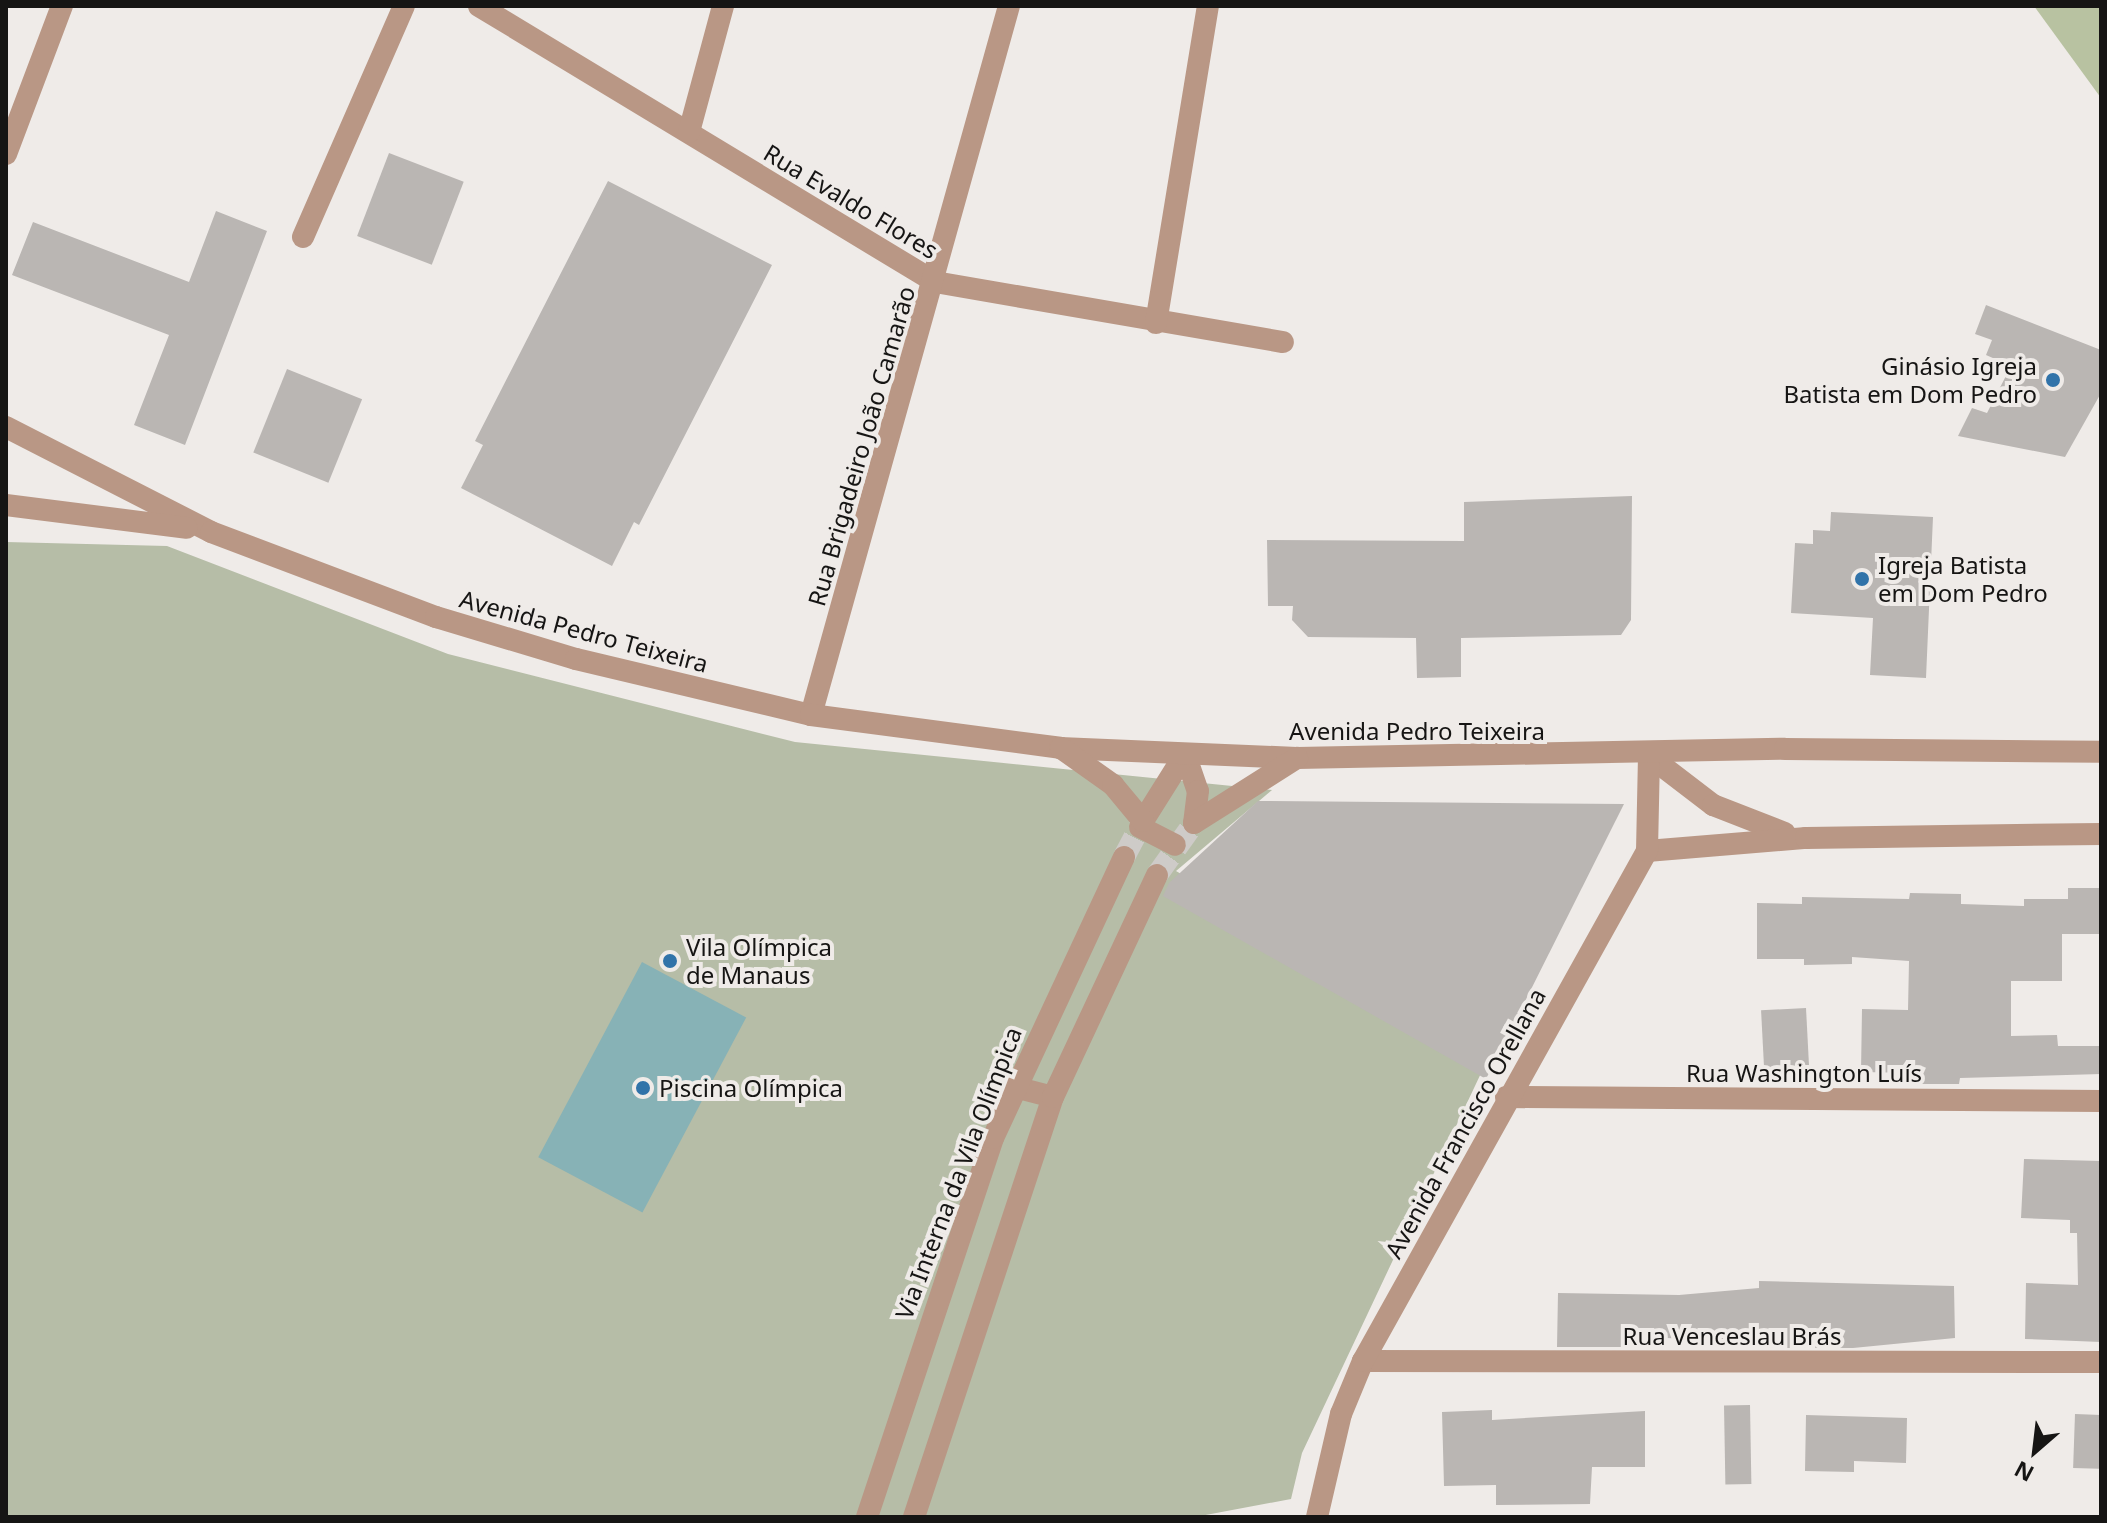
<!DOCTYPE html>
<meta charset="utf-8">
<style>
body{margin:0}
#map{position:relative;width:2107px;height:1523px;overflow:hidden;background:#efebe8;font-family:"Noto Sans",sans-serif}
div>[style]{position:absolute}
.green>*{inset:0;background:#b6bda7}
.forest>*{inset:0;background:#b8c2a1}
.water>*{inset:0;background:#87b2b6;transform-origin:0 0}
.building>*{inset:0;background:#bab6b3;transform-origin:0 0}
.minor-tunnel>*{height:22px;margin-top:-11px;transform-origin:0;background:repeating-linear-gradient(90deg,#cecbc8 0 22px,transparent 0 33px)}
.minor>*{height:22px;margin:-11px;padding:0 11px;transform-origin:11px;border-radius:11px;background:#b99785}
.tertiary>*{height:22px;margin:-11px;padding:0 11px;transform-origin:11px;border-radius:11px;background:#b99785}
.dots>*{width:22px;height:22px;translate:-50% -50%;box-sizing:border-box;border:4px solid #efebe8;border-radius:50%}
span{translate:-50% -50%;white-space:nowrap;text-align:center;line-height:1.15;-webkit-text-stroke:8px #efebe8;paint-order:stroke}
.street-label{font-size:24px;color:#161514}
.poi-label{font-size:24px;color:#161514}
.right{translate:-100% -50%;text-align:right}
.left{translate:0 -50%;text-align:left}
.frame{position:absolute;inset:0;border:8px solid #161514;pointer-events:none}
.north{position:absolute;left:1995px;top:1411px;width:80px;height:80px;-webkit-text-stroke:6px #efebe8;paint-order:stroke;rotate:208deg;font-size:22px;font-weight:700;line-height:32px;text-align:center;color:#161514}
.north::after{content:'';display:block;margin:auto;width:28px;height:36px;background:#161514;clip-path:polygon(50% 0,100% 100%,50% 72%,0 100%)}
</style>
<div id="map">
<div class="green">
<div style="clip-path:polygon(6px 542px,167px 546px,448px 654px,795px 742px,1272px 790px,1176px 871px,1491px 1052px,1302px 1453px,1291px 1499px,1195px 1517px,6px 1517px)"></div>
</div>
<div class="forest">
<div style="clip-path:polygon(2034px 6px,2101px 6px,2101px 98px)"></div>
</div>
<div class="water">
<div style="left:642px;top:962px;width:118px;height:221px;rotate:28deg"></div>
</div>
<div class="building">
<div style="left:389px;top:153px;width:80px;height:89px;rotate:21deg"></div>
<div style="clip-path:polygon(608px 181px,772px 265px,639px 525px,634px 522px,612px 566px,461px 488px,483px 445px,475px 441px)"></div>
<div style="clip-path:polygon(216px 211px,267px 231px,185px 445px,134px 425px,169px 335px,12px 275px,33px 222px,189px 282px)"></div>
<div style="clip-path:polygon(1986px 305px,2101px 350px,2101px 393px,2065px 457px,1958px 436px,1972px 408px,1987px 413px,2011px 366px,1986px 355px,1992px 340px,1975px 334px)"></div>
<div style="left:287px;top:369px;width:81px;height:90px;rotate:22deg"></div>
<div style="clip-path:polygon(1632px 496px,1631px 620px,1621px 635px,1461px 638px,1461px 677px,1417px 678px,1416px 638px,1308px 637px,1292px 620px,1293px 606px,1268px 606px,1267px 540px,1464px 541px,1464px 502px)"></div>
<div style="clip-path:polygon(1831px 512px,1933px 517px,1926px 678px,1870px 675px,1873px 618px,1791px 613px,1795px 543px,1813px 544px,1813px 530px,1830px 531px)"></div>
<div style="clip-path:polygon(1258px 801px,1624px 804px,1486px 1079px,1163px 896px,1169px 883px)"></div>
<div style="clip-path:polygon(2068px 888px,2101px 888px,2101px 934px,2062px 934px,2062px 981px,2011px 981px,2011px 1036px,2057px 1035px,2058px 1046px,2101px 1046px,2101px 1074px,1960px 1078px,1959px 1084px,1913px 1084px,1914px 1073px,1861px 1072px,1862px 1009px,1908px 1010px,1909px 961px,1852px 957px,1852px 964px,1804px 965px,1804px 959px,1757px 959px,1757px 903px,1802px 904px,1802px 897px,1909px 899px,1910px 893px,1961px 894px,1961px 904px,2024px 906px,2024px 899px,2068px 899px)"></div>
<div style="left:1806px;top:1008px;width:66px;height:45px;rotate:87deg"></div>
<div style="clip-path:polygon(2024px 1159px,2101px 1161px,2101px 1342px,2025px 1339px,2026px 1283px,2078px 1285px,2077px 1233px,2070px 1233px,2070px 1220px,2021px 1218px)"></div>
<div style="clip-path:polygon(1759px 1281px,1954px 1286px,1955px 1338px,1853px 1348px,1757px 1348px,1757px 1342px,1644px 1337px,1644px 1347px,1557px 1347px,1558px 1293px,1679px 1295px,1759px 1288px)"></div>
<div style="left:1750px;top:1405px;width:79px;height:26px;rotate:89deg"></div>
<div style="clip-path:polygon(1492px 1410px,1492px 1420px,1645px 1411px,1645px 1467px,1592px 1467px,1590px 1504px,1496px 1505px,1496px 1485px,1444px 1486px,1442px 1412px)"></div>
<div style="left:2075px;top:1414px;width:26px;height:54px;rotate:2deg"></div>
<div style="clip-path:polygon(1806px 1415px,1907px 1418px,1906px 1463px,1854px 1461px,1854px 1472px,1805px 1471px)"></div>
</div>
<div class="minor-tunnel">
<div style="left:1124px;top:857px;width:41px;rotate:-62.2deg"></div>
<div style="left:1157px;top:875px;width:64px;rotate:-54.6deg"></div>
</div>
<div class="minor">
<div style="left:479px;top:6px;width:533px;rotate:31.18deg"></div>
<div style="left:935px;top:282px;width:353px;rotate:9.8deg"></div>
<div style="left:689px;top:132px;width:131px;rotate:-74.9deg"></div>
<div style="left:6px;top:154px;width:158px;rotate:-69.3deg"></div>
<div style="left:303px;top:237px;width:252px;rotate:-66.4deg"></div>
<div style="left:1156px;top:323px;width:321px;rotate:-80.7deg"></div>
<div style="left:811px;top:715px;width:736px;rotate:-74.4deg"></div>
<div style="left:1185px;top:754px;width:39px;rotate:71deg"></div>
<div style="left:1198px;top:791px;width:32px;rotate:97deg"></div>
<div style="left:1649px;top:756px;width:81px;rotate:37.4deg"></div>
<div style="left:1713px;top:805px;width:77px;rotate:21.3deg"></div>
<div style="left:1143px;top:821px;width:79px;rotate:-57.9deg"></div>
<div style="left:1140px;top:827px;width:39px;rotate:27deg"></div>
<div style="left:1647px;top:851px;width:160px;rotate:-4.7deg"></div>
<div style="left:1806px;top:838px;width:295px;rotate:-0.8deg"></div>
<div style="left:1014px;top:1087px;width:40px;rotate:14.4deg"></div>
<div style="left:1506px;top:1097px;width:595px;rotate:0.39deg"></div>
<div style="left:1363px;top:1361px;width:738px;rotate:0.08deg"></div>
<div style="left:867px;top:1517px;width:399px;rotate:-71.6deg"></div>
<div style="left:993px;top:1138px;width:310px;rotate:-65deg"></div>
<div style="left:914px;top:1517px;width:442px;rotate:-71.7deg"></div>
<div style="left:1053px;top:1097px;width:245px;rotate:-64.9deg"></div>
<div style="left:1317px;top:1517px;width:106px;rotate:-76.9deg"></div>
<div style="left:1341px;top:1414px;width:57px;rotate:-67.5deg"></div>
<div style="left:1363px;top:1361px;width:584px;rotate:-60.89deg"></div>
<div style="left:1647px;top:851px;width:95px;rotate:-88.8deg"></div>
</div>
<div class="tertiary">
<div style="left:6px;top:427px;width:230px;rotate:27.1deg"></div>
<div style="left:211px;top:532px;width:241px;rotate:20.7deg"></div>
<div style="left:436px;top:617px;width:146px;rotate:16.7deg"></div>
<div style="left:576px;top:659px;width:242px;rotate:13.4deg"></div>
<div style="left:811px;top:715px;width:251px;rotate:7.5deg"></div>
<div style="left:1060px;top:748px;width:237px;rotate:2.4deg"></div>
<div style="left:1297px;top:758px;width:488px;rotate:-1.1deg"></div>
<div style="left:1785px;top:749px;width:316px;rotate:0.5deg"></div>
<div style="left:6px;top:505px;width:182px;rotate:7.2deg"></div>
<div style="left:1061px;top:748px;width:64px;rotate:35.4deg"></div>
<div style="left:1113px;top:785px;width:47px;rotate:50.2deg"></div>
<div style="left:1194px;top:823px;width:122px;rotate:-32.3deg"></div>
</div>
<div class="dots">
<div style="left:2053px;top:380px;background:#3173a9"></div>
<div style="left:1862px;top:579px;background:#3173a9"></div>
<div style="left:670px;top:961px;background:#3173a9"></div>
<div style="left:643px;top:1088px;background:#3173a9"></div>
</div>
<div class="street-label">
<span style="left:851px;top:201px;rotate:31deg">Rua Evaldo Flores</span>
<span style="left:861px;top:446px;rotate:-74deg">Rua Brigadeiro João Camarão</span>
<span style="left:584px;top:631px;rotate:15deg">Avenida Pedro Teixeira</span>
<span style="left:1417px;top:731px">Avenida Pedro Teixeira</span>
<span style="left:1804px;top:1073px">Rua Washington Luís</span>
<span style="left:1465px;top:1123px;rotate:-61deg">Avenida Francisco Orellana</span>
<span style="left:958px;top:1173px;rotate:-69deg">Via Interna da Vila Olímpica</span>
<span style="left:1732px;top:1336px">Rua Venceslau Brás</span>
</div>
<div class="poi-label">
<span class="right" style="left:2037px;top:380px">Ginásio Igreja<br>Batista em Dom Pedro</span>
<span class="left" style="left:1878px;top:579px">Igreja Batista<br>em Dom Pedro</span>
<span class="left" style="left:686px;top:961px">Vila Olímpica<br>de Manaus</span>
<span class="left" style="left:659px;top:1088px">Piscina Olímpica</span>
</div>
<div class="frame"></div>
<div class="north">N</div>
</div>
